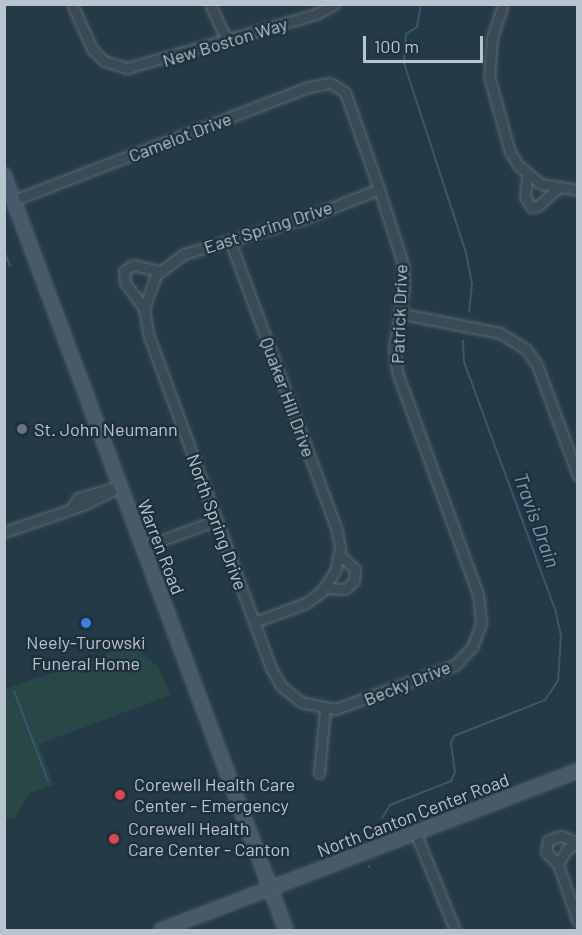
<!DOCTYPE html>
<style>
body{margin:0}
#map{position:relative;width:582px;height:935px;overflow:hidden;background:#253a47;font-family:Barlow,sans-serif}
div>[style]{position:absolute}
.green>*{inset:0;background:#274846}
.stream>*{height:2px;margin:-1px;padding:0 1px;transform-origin:1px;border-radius:1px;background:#37596f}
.roads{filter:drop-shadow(0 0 2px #596873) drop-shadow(0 0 2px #596873)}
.street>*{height:9px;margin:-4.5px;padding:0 4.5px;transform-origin:4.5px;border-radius:4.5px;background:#3a4b56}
.secondary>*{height:12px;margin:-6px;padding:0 6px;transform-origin:6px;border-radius:6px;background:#485a6a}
.dots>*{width:16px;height:16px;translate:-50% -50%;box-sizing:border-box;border:3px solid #1e303c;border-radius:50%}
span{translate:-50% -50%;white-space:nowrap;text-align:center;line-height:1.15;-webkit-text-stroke:5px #1e303c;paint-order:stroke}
.street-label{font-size:18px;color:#b8c5cf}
.poi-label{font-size:18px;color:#b8c5cf}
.left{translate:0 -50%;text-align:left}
.water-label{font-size:20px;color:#759cb5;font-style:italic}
.frame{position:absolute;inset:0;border:6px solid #b8c5cf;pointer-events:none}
.scale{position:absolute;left:363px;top:36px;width:120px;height:27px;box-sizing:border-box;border:3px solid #b8c5cf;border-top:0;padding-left:8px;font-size:18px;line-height:21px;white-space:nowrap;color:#b8c5cf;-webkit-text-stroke:4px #1e303c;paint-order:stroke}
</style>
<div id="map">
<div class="green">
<div style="clip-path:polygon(132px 645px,158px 667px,171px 695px,39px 744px,53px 785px,30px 793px,14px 819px,5px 818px,5px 689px)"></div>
</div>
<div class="stream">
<div style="left:421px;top:4px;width:23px;rotate:100deg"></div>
<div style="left:417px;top:27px;width:13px;rotate:148deg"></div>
<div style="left:406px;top:34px;width:29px;rotate:94deg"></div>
<div style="left:404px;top:63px;width:200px;rotate:71.9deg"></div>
<div style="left:466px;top:253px;width:32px;rotate:79deg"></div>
<div style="left:472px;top:284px;width:28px;rotate:96deg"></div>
<div style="left:4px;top:251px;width:16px;rotate:68deg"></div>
<div style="left:14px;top:691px;width:96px;rotate:69.3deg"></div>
<div style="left:382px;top:818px;width:15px;rotate:-58deg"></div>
<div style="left:390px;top:805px;width:66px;rotate:-21.5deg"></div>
<div style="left:451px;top:781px;width:10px;rotate:-66deg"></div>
<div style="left:455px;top:772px;width:29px;rotate:-98deg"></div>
<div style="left:451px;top:743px;width:8px;rotate:-67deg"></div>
<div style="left:454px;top:736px;width:98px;rotate:-21.6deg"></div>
<div style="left:545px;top:700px;width:23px;rotate:-56deg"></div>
<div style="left:558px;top:681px;width:45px;rotate:-86.2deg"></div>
<div style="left:561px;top:636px;width:25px;rotate:-102deg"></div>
<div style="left:556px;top:612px;width:266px;rotate:-110.2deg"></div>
<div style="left:464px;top:362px;width:21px;rotate:-93deg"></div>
<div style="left:378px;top:833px;width:6px;rotate:-81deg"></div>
<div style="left:369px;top:867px;width:1px;rotate:-90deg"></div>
</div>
<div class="roads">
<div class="street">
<div style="left:72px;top:4px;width:49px;rotate:66deg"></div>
<div style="left:92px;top:49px;width:17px;rotate:45deg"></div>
<div style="left:104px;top:61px;width:24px;rotate:17deg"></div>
<div style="left:127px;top:68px;width:197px;rotate:-15.9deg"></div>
<div style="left:316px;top:14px;width:21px;rotate:-28deg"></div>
<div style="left:210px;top:4px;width:41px;rotate:65.3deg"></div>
<div style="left:503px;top:4px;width:35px;rotate:108deg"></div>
<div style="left:492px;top:37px;width:39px;rotate:94deg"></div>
<div style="left:489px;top:76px;width:79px;rotate:74.6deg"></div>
<div style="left:510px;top:152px;width:15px;rotate:58deg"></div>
<div style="left:518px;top:165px;width:30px;rotate:40deg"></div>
<div style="left:541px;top:184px;width:37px;rotate:9deg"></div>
<div style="left:527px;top:175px;width:22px;rotate:95deg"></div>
<div style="left:525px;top:197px;width:12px;rotate:59deg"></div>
<div style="left:531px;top:207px;width:7px;rotate:-8deg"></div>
<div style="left:538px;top:206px;width:25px;rotate:-42deg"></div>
<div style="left:14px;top:200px;width:316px;rotate:-21deg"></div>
<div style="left:309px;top:87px;width:21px;rotate:-11deg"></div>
<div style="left:330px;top:83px;width:17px;rotate:31deg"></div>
<div style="left:345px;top:92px;width:103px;rotate:70.7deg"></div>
<div style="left:379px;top:189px;width:79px;rotate:72.3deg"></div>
<div style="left:403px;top:264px;width:24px;rotate:88deg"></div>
<div style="left:404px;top:288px;width:60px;rotate:99.6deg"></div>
<div style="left:394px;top:347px;width:25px;rotate:83deg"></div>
<div style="left:397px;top:372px;width:236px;rotate:70deg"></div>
<div style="left:478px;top:594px;width:30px;rotate:84deg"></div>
<div style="left:481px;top:624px;width:25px;rotate:111deg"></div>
<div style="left:472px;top:647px;width:25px;rotate:133deg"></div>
<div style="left:455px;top:665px;width:127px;rotate:159.7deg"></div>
<div style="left:336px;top:709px;width:36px;rotate:-169deg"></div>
<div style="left:301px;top:702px;width:26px;rotate:-141deg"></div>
<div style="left:281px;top:686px;width:21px;rotate:-119deg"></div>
<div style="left:271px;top:668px;width:357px;rotate:-110.2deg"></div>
<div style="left:148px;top:333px;width:25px;rotate:-99deg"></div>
<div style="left:144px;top:308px;width:35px;rotate:-70deg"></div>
<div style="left:156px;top:275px;width:35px;rotate:-37deg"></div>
<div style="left:184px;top:254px;width:124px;rotate:-16.4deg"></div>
<div style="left:303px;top:219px;width:82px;rotate:-21.5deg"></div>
<div style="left:230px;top:241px;width:305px;rotate:69.7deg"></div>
<div style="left:336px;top:527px;width:21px;rotate:79deg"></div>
<div style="left:340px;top:548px;width:24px;rotate:102deg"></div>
<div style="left:335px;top:571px;width:25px;rotate:124deg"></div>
<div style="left:321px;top:592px;width:19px;rotate:144deg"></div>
<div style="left:306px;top:603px;width:55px;rotate:159.9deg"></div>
<div style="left:144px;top:308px;width:31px;rotate:-127deg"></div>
<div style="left:125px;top:283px;width:12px;rotate:-95deg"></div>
<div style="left:124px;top:271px;width:11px;rotate:-34deg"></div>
<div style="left:133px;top:265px;width:28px;rotate:13deg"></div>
<div style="left:398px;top:313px;width:104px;rotate:11.1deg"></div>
<div style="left:500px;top:333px;width:31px;rotate:32deg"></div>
<div style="left:526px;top:349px;width:19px;rotate:55deg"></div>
<div style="left:537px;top:365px;width:118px;rotate:69.7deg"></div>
<div style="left:72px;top:507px;width:11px;rotate:-56deg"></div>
<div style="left:78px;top:498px;width:37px;rotate:-16deg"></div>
<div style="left:4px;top:532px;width:81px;rotate:-18.7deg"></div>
<div style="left:81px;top:506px;width:43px;rotate:-26deg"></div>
<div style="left:143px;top:547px;width:79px;rotate:-20deg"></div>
<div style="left:324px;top:588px;width:21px;rotate:3deg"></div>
<div style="left:345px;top:589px;width:12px;rotate:-42deg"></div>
<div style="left:354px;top:581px;width:12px;rotate:-85deg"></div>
<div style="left:355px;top:569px;width:22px;rotate:-137deg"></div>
<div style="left:319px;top:773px;width:64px;rotate:-84.6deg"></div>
<div style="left:416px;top:834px;width:104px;rotate:67.9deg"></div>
<div style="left:578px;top:842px;width:13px;rotate:148deg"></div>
<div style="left:567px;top:849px;width:17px;rotate:121deg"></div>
<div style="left:558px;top:864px;width:61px;rotate:71deg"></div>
<div style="left:558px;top:864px;width:17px;rotate:-135deg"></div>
<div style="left:546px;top:852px;width:12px;rotate:-81deg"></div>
<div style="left:548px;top:840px;width:14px;rotate:-17deg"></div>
<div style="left:561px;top:836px;width:17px;rotate:21deg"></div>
</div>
<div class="secondary">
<div style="left:4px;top:175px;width:806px;rotate:69.52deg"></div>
<div style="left:161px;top:930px;width:446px;rotate:-20.9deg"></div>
</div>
</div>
<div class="dots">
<div style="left:22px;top:429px;background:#6b7280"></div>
<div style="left:86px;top:623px;background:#3f7fe0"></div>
<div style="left:120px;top:795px;background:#e0444e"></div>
<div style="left:114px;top:839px;background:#e0444e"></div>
</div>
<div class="street-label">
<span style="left:225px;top:42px;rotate:-17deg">New Boston Way</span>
<span style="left:180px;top:137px;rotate:-21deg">Camelot Drive</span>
<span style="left:268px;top:227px;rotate:-18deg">East Spring Drive</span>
<span style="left:399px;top:314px;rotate:-88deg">Patrick Drive</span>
<span style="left:288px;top:397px;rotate:70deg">Quaker Hill Drive</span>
<span style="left:217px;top:522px;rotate:70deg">North Spring Drive</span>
<span style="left:161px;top:547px;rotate:69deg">Warren Road</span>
<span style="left:407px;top:683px;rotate:-22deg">Becky Drive</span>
<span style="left:413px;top:815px;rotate:-21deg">North Canton Center Road</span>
</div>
<div class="poi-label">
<span class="left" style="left:34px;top:429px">St. John Neumann</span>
<span style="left:86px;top:653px">Neely-Turowski<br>Funeral Home</span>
<span class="left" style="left:134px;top:795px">Corewell Health Care<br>Center - Emergency</span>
<span class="left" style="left:128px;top:839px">Corewell Health<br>Care Center - Canton</span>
</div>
<div class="water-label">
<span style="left:537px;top:520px;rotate:70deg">Travis Drain</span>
</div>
<div class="frame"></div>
<div class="scale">100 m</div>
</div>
